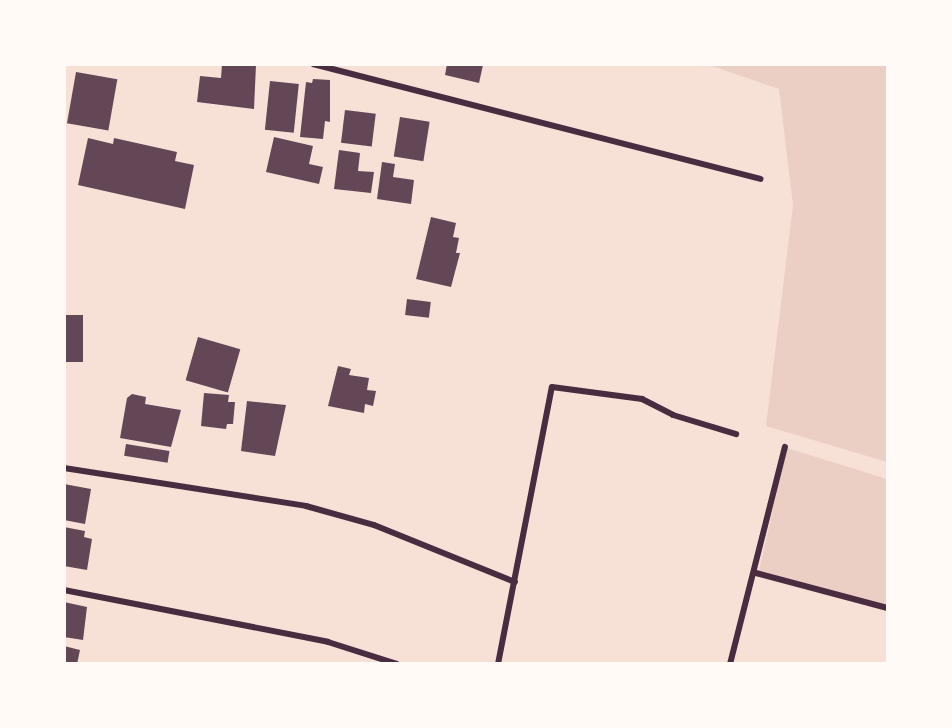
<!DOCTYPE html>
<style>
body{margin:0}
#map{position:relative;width:952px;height:728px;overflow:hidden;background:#f7e1d7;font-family:Raleway,sans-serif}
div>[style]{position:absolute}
.green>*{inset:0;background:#ebcfc5}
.building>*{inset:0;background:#644757;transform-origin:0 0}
.minor>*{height:6px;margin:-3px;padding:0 3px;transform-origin:3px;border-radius:3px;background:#4a2c40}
span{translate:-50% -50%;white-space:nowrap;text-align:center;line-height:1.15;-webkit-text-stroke:6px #fffaf5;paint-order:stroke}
.frame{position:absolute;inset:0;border:66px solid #fffaf5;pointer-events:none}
</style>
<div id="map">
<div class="green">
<div style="clip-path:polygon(709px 65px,887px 65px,887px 462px,766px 426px,793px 205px,779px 89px)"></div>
<div style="clip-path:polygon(787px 448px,887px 479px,887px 605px,759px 571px)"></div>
</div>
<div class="building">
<div style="clip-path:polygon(222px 64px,256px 65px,254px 109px,197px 102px,200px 76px,221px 78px)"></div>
<div style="clip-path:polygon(447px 64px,483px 65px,479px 83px,445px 75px)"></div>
<div style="left:76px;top:72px;width:42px;height:52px;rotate:10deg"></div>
<div style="clip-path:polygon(313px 79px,330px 80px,330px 122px,325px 121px,323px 139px,300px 137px,306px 82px,312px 83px)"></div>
<div style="left:270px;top:81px;width:29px;height:49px;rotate:6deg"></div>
<div style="left:345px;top:110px;width:31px;height:33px;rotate:7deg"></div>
<div style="left:400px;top:117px;width:30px;height:40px;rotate:9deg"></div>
<div style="clip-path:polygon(274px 137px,313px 146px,309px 164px,323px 167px,319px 184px,266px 172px)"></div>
<div style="clip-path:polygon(88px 138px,113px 144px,114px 138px,177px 152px,175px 161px,194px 165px,185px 209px,78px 185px)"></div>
<div style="clip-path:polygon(339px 150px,360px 153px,358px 171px,374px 172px,371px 193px,334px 189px)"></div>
<div style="clip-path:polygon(382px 162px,395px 164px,393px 177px,414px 180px,411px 204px,377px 199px)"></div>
<div style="clip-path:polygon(431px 217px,456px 223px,453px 237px,459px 238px,456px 253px,460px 253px,451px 287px,416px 279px)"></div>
<div style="left:407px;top:299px;width:24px;height:16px;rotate:7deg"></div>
<div style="left:64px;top:315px;width:19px;height:47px"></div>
<div style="left:198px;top:337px;width:44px;height:45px;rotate:16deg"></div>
<div style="clip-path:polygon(338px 366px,351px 369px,349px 375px,369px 378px,367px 390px,376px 391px,373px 406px,365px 404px,364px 413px,328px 406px)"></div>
<div style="clip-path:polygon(204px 393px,229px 395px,228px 402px,235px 402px,233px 424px,227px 424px,226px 429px,201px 426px)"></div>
<div style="clip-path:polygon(132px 394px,146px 397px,145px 404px,181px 410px,171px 447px,120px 438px,127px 398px)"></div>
<div style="clip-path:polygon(247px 401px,286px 405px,275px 456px,241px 451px)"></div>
<div style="left:126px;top:444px;width:44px;height:12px;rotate:9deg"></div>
<div style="clip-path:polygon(64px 484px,91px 489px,85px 524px,64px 520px)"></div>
<div style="clip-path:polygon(64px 527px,85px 531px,84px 537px,92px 539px,87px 570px,64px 566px)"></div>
<div style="clip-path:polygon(64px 602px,87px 607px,83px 640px,64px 637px)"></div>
<div style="clip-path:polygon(64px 646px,80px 650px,77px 664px,64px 664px)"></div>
</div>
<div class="minor">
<div style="left:313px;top:64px;width:462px;rotate:14.4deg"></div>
<div style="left:64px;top:468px;width:245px;rotate:8.9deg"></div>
<div style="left:306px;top:506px;width:71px;rotate:15.6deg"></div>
<div style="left:374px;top:525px;width:152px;rotate:22deg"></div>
<div style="left:756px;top:573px;width:137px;rotate:14.9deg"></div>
<div style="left:64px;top:590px;width:269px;rotate:11.1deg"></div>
<div style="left:328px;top:642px;width:72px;rotate:17.7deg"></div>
<div style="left:498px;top:664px;width:282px;rotate:-79deg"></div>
<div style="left:552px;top:387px;width:91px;rotate:7.6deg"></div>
<div style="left:642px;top:399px;width:35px;rotate:27deg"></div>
<div style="left:673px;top:415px;width:66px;rotate:16.8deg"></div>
<div style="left:730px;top:664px;width:224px;rotate:-75.8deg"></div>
</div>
<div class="frame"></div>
</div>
